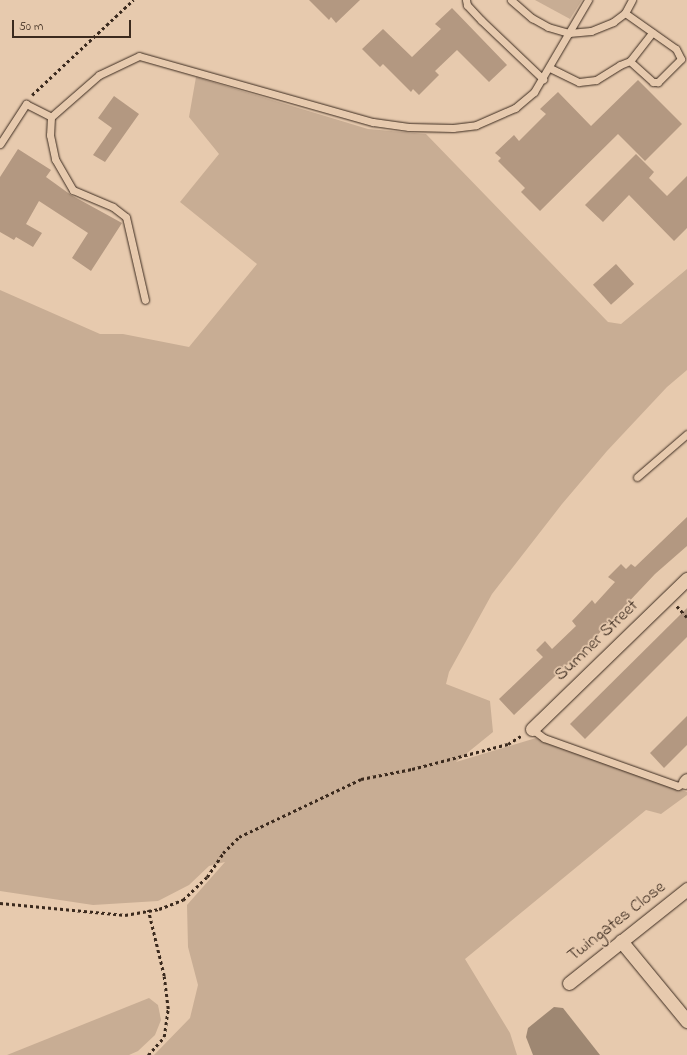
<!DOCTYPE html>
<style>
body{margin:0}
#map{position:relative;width:687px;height:1055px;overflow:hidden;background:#e7caae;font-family:"Indie Flower",sans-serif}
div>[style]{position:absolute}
.green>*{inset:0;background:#c8ad94}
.water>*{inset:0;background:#9e8772}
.building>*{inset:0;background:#b39881;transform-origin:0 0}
.path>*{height:2.5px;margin-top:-1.25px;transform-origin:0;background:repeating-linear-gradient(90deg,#3b2a1e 0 3px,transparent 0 6px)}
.roads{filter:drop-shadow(0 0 1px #3b2a1e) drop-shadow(0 0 1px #3b2a1e)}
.service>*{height:7px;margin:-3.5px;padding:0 3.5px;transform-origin:3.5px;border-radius:3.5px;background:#e7caae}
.minor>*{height:13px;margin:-6.5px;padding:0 6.5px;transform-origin:6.5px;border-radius:6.5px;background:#e7caae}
span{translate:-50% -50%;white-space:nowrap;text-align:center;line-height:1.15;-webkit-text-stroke:3.5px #e7caae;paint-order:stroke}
.street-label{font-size:18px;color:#3b2a1e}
.scale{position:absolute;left:12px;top:20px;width:119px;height:18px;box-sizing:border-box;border:2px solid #3b2a1e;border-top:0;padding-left:5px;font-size:12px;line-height:14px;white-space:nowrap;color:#3b2a1e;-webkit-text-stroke:3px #e7caae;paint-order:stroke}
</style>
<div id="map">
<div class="green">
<div style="clip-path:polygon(535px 0,582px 0,570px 19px)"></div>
<div style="clip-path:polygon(196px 77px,368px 129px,426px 134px,608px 322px,621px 324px,687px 269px,687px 370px,667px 387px,607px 451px,562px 504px,492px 594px,449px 672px,446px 684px,490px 701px,493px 732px,456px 762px,536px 738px,687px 792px,687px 795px,661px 814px,646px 810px,465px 959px,510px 1033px,517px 1055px,154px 1055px,190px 1018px,198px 985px,188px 947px,187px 905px,225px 862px,209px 866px,189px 885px,158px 901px,93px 905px,0 891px,0 290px,100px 334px,123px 334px,189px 347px,257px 264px,180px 202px,219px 154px,189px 117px)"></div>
<div style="clip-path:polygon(149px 998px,158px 1005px,161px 1020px,155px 1035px,138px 1051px,129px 1055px,7px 1055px)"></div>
</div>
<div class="water">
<div style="clip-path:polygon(554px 1007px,563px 1008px,600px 1055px,533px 1055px,526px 1037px,528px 1028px)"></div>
</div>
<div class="building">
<div style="clip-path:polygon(309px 0,360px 0,336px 23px,331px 17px,329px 20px)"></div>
<div style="clip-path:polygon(452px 8px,507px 65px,489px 82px,457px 50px,435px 71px,439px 75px,419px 95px,413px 89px,411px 92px,383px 64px,380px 67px,362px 49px,383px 29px,412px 57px,441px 29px,435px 24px)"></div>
<div style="clip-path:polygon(638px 80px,682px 124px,645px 161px,618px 134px,540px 211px,521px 192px,525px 188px,498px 161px,501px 158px,495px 153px,514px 135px,519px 141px,546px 114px,540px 109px,558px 92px,591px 126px)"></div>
<div style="clip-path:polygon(114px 96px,139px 114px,105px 162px,93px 155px,112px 128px,98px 118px)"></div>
<div style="clip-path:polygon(18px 149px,51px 170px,46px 177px,71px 195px,122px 223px,91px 271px,72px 258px,88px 233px,39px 201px,26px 224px,42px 233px,33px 247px,16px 237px,14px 240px,0 232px,0 177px)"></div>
<div style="clip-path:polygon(636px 154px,654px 172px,649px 178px,667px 196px,687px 176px,687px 228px,674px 241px,629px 195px,603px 222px,585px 205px)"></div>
<div style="left:616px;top:264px;width:27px;height:31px;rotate:48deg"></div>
<div style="clip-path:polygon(687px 517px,687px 546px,655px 574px,588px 645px,514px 715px,499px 699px,543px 657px,536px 650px,545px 641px,552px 649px,576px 626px,572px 621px,592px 600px,595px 604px,615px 582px,608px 577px,621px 564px,626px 569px,631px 564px,635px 567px)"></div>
<div style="clip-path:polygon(687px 608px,687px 637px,585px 739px,570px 724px)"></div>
<div style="clip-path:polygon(687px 716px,687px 745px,664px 768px,650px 753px)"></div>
</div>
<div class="path">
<div style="left:32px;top:95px;width:139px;rotate:-43.2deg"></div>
<div style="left:677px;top:606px;width:15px;rotate:48deg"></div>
<div style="left:0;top:903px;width:126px;rotate:5.5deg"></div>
<div style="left:125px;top:915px;width:35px;rotate:-10deg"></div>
<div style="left:159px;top:909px;width:26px;rotate:-21deg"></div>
<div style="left:183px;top:900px;width:33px;rotate:-44deg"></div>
<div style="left:207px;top:877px;width:29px;rotate:-56deg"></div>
<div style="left:223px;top:853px;width:23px;rotate:-45deg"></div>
<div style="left:239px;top:837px;width:135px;rotate:-25.4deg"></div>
<div style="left:361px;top:779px;width:52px;rotate:-11.1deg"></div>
<div style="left:412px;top:769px;width:99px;rotate:-14.6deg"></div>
<div style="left:508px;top:744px;width:15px;rotate:-32deg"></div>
<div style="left:148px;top:1055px;width:24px;rotate:-48deg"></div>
<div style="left:164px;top:1037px;width:28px;rotate:-82deg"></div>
<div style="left:168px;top:1009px;width:33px;rotate:-97deg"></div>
<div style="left:164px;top:976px;width:68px;rotate:-103.6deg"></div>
</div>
<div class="roads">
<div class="service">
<div style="left:466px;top:0;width:5px;rotate:79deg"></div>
<div style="left:467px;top:5px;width:21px;rotate:47deg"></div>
<div style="left:481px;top:20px;width:86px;rotate:43.6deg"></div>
<div style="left:511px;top:0;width:28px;rotate:41deg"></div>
<div style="left:532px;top:18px;width:18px;rotate:29deg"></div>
<div style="left:548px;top:27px;width:22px;rotate:16deg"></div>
<div style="left:569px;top:33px;width:22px;rotate:-5deg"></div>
<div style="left:591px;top:31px;width:24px;rotate:-22deg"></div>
<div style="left:613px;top:22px;width:15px;rotate:-37deg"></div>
<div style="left:625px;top:13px;width:15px;rotate:-62deg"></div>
<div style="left:625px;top:13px;width:62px;rotate:35.2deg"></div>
<div style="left:676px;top:49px;width:11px;rotate:63deg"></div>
<div style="left:681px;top:59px;width:33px;rotate:135deg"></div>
<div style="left:658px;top:82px;width:5px;rotate:180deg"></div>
<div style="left:653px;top:82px;width:31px;rotate:-138deg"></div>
<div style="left:550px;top:68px;width:32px;rotate:26deg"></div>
<div style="left:579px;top:82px;width:17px;rotate:-7deg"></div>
<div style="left:596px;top:80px;width:28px;rotate:-32deg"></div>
<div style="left:620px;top:65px;width:11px;rotate:-22deg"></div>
<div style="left:630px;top:61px;width:36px;rotate:-52deg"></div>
<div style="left:51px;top:117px;width:18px;rotate:93deg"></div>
<div style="left:50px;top:135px;width:25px;rotate:78deg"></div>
<div style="left:55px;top:159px;width:36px;rotate:60deg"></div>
<div style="left:73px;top:190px;width:43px;rotate:23deg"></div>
<div style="left:113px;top:207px;width:16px;rotate:38deg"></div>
<div style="left:126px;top:217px;width:85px;rotate:77.1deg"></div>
<div style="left:0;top:144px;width:48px;rotate:-57deg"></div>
<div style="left:26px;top:104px;width:28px;rotate:27deg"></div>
<div style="left:51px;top:117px;width:64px;rotate:-41.2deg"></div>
<div style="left:99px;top:75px;width:44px;rotate:-25.4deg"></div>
<div style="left:139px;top:56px;width:243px;rotate:15.8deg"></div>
<div style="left:373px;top:122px;width:36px;rotate:8deg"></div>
<div style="left:409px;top:127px;width:44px;rotate:1.3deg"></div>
<div style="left:453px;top:128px;width:23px;rotate:-7deg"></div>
<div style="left:476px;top:125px;width:43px;rotate:-23.6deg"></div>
<div style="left:515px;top:108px;width:25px;rotate:-40deg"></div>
<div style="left:534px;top:92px;width:107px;rotate:-59.6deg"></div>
<div style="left:637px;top:477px;width:66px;rotate:-40.7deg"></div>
<div style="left:532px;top:729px;width:15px;rotate:37deg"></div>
<div style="left:544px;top:738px;width:142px;rotate:19.7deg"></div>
<div style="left:678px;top:786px;width:8px;rotate:-30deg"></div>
</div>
<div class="minor">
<div style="left:532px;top:729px;width:216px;rotate:-44.1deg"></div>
<div style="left:685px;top:782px;width:3px;rotate:-45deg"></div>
<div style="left:621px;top:941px;width:104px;rotate:50.5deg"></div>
<div style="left:569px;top:983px;width:151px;rotate:-38.5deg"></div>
</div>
</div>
<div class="street-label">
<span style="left:597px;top:641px;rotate:-44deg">Sumner Street</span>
<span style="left:617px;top:922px;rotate:-38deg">Twingates Close</span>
</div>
<div class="scale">50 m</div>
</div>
